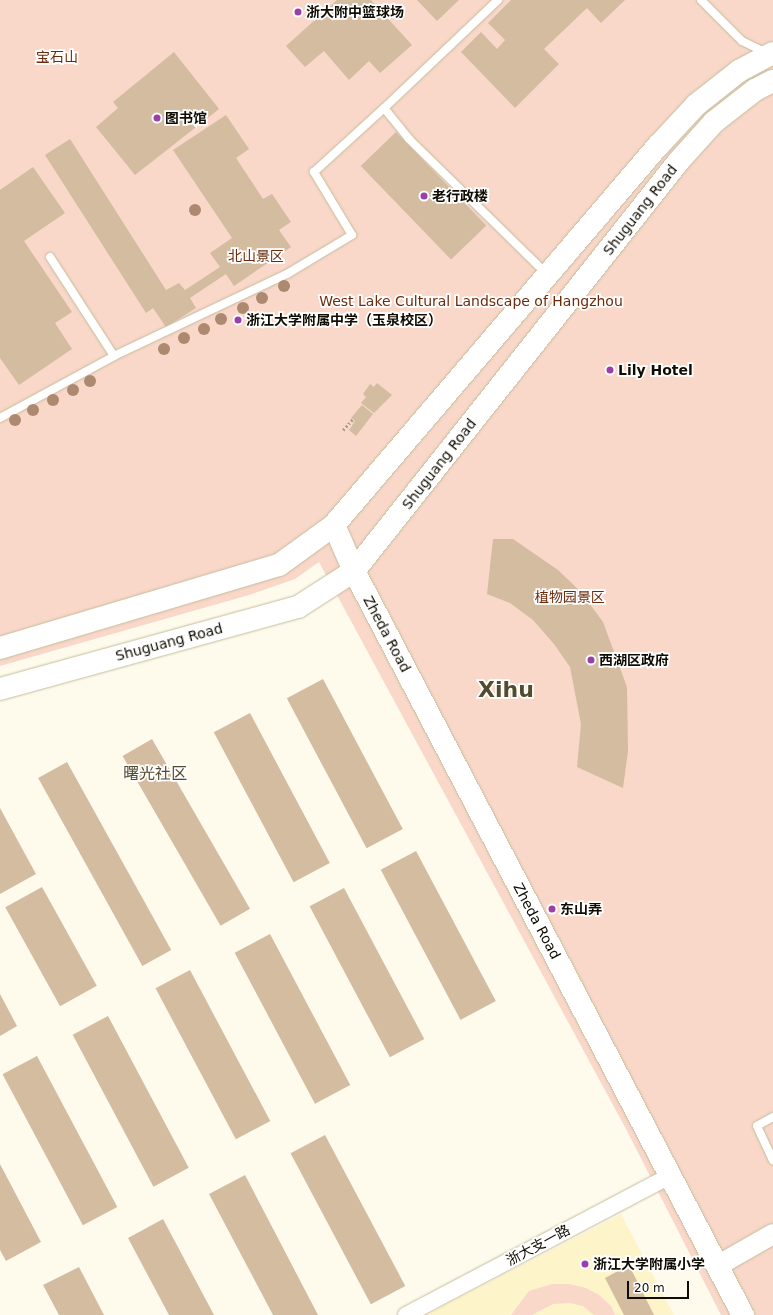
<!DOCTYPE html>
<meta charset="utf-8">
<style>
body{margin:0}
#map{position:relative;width:773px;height:1315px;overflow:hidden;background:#fefbed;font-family:"DejaVu Sans","Noto Sans SC",sans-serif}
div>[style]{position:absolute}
.built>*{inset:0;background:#fef4c9}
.green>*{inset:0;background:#f9d7c9}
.building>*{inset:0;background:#d4bca0;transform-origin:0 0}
.path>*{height:2.5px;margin-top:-1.25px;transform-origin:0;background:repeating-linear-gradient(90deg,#a5a296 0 2px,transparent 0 4px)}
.roads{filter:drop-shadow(0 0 1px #c4bd9b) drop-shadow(0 0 1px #c4bd9b)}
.service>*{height:8px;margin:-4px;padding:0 4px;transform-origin:4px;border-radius:4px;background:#fff}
.minor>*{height:16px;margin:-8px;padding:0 8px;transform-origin:8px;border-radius:8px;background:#fff}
.tertiary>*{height:20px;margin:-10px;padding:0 10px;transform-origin:10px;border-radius:10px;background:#fff}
.secondary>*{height:22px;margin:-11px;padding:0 11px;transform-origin:11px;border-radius:11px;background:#fff}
.trees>*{width:12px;height:12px;margin:-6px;border-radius:50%;background:#ae8971}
.dots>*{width:11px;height:11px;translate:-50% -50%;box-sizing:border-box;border:2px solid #fff;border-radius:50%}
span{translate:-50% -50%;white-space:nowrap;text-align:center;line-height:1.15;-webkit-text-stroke:3.5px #fff;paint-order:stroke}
.poi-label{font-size:14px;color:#0f0d03;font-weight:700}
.left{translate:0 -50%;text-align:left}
.park-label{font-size:14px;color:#6c2b0b}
.street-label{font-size:14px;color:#0f0d03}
.quarter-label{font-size:16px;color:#524b2d}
.town-label{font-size:22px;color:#524b2d;font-weight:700}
.scale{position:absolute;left:627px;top:1281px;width:62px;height:18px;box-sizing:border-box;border:2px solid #0f0d03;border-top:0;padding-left:5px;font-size:12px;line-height:14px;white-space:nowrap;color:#0f0d03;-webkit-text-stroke:3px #fff;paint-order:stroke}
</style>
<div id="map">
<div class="built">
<div style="clip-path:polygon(621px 1214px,674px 1315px,426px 1315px)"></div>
</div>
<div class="green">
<div style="clip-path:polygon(0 0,773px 0,773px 1315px,721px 1315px,626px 1129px,319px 562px,295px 579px,249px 595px,0 666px)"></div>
<div style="clip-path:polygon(552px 1284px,569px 1284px,586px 1288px,599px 1295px,611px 1306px,615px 1315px,594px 1315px,583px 1306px,570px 1303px,553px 1304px,532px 1315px,511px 1315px,529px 1291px)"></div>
</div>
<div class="building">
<div style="clip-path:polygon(337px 0,371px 0,412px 45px,380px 73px,369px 61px,349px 80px,324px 51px,305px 67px,286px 46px)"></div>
<div style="clip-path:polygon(417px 0,459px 0,437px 21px)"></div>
<div style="clip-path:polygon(511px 0,625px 0,601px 23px,587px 8px,544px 49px,559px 64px,515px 108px,461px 52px,481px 32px,497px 49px,505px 40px,488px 23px)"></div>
<div style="clip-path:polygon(174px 52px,219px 109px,135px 175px,96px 127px,118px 108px,113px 102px)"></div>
<div style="clip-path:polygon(226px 115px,249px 149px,236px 158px,263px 199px,272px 194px,291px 222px,279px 230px,291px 247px,234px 286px,226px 274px,190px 298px,196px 308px,166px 327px,153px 308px,146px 313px,45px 155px,70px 139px,166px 290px,179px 283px,185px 290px,220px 267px,210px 253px,232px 238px,173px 150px)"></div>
<div style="left:396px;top:132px;width:130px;height:49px;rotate:46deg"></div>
<div style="clip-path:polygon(33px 167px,65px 213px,24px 241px,72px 312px,55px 323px,72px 349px,19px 385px,0 358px,0 190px)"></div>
<div style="clip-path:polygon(377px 383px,392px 395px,374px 413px,361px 403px,366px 397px,363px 394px,370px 384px,374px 387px)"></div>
<div style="clip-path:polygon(362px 405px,373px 414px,356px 436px,349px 430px,355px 421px,351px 418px)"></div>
<div style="clip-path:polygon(493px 539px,513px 539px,558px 570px,581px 592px,603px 622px,627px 687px,628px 751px,623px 788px,577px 767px,581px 724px,570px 667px,554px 644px,533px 620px,510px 603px,487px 594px)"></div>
<div style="left:323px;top:679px;width:170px;height:41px;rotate:62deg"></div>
<div style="left:250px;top:713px;width:170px;height:41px;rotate:62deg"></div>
<div style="left:152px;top:739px;width:196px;height:34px;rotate:60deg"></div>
<div style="left:67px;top:762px;width:215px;height:33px;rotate:61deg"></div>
<div style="clip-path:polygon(0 808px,36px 874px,0 894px)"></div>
<div style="left:416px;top:851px;width:170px;height:40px;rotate:62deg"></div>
<div style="left:42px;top:887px;width:113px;height:42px;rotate:61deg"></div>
<div style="left:344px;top:888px;width:171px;height:39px;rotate:62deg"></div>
<div style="left:270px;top:934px;width:171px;height:40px;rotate:62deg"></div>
<div style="left:190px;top:970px;width:171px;height:39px;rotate:62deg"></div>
<div style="clip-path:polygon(0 994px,17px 1026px,0 1036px)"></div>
<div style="left:108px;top:1016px;width:172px;height:40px;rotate:62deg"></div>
<div style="left:37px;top:1056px;width:171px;height:39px;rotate:62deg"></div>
<div style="left:325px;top:1135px;width:171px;height:39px;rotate:62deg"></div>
<div style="clip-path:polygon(0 1164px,41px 1242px,6px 1261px,0 1250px)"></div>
<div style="clip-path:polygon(245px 1175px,318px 1315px,273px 1315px,209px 1194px)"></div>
<div style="clip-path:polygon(163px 1219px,214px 1315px,169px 1315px,128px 1238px)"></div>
<div style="clip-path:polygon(629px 1265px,654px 1315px,624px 1315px,605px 1278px)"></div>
<div style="clip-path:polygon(79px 1267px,104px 1315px,59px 1315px,43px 1285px)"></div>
</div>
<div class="path">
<div style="left:343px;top:430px;width:15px;rotate:-48deg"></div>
</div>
<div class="roads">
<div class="service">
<div style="left:498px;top:0;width:157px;rotate:136.5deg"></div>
<div style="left:384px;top:108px;width:40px;rotate:51deg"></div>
<div style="left:409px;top:139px;width:193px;rotate:44.4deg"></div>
<div style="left:701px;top:0;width:58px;rotate:45deg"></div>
<div style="left:742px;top:41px;width:28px;rotate:26deg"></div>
<div style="left:50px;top:257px;width:118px;rotate:57.1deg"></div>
<div style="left:0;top:418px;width:130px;rotate:-28.5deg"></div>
<div style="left:114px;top:356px;width:191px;rotate:-25.4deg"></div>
<div style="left:287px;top:274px;width:76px;rotate:-31deg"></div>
<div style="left:352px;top:235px;width:74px;rotate:-121.1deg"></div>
<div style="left:314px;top:172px;width:95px;rotate:-42.4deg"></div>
<div style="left:773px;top:1117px;width:18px;rotate:151deg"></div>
<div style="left:757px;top:1126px;width:38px;rotate:65deg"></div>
</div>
<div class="minor">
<div style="left:406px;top:1315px;width:300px;rotate:-27.8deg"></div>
</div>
<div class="tertiary">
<div style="left:717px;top:1266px;width:64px;rotate:-29.7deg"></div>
</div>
<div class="secondary">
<div style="left:334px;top:525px;width:50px;rotate:66.5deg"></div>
<div style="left:354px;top:571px;width:840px;rotate:62.4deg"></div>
<div style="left:0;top:648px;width:291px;rotate:-16.6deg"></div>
<div style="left:279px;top:565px;width:68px;rotate:-36deg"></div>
<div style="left:334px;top:525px;width:499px;rotate:-49.5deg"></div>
<div style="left:658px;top:146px;width:56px;rotate:-47.2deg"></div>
<div style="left:696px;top:105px;width:55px;rotate:-38.3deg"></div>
<div style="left:739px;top:71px;width:38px;rotate:-28deg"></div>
<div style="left:0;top:689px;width:309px;rotate:-15.4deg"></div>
<div style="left:298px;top:607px;width:67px;rotate:-32.7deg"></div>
<div style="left:354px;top:571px;width:522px;rotate:-51.61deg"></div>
<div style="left:678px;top:162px;width:54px;rotate:-48deg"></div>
<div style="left:714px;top:122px;width:52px;rotate:-38deg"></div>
<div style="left:755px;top:90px;width:20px;rotate:-27deg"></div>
</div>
</div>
<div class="trees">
<div style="left:195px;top:210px"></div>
<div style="left:284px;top:286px"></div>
<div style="left:262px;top:298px"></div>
<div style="left:243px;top:308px"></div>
<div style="left:221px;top:319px"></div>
<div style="left:204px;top:329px"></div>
<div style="left:184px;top:338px"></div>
<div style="left:164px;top:349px"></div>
<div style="left:90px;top:381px"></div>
<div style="left:73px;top:390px"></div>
<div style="left:53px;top:400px"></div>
<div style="left:33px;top:410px"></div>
<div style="left:15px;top:420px"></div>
</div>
<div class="dots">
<div style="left:298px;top:12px;background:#9b3ea7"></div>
<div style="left:157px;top:118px;background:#9b3ea7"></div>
<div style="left:424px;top:196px;background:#9b3ea7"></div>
<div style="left:238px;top:320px;background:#9b3ea7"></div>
<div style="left:610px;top:370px;background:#9b3ea7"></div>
<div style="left:591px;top:660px;background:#9b3ea7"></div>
<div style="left:552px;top:909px;background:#9b3ea7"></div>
<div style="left:585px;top:1264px;background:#9b3ea7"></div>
</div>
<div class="poi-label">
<span class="left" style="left:306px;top:12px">浙大附中篮球场</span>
<span class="left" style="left:165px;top:118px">图书馆</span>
<span class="left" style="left:432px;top:196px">老行政楼</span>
<span class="left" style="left:246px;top:320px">浙江大学附属中学（玉泉校区）</span>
<span class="left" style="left:618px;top:370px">Lily Hotel</span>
<span class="left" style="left:599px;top:660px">西湖区政府</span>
<span class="left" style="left:560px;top:909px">东山弄</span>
<span class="left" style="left:593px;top:1264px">浙江大学附属小学</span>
</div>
<div class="park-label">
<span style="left:57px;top:57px">宝石山</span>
<span style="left:256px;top:256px">北山景区</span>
<span style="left:471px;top:301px">West Lake Cultural Landscape of Hangzhou</span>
<span style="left:570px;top:597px">植物园景区</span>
</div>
<div class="street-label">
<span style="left:640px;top:210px;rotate:-52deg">Shuguang Road</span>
<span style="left:439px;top:464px;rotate:-52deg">Shuguang Road</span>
<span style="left:387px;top:634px;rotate:62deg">Zheda Road</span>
<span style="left:169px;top:642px;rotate:-15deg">Shuguang Road</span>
<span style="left:537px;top:921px;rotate:62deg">Zheda Road</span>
<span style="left:538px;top:1245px;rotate:-28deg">浙大支一路</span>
</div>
<div class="quarter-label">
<span style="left:155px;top:774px">曙光社区</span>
</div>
<div class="town-label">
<span style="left:506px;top:690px">Xihu</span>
</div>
<div class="scale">20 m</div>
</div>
